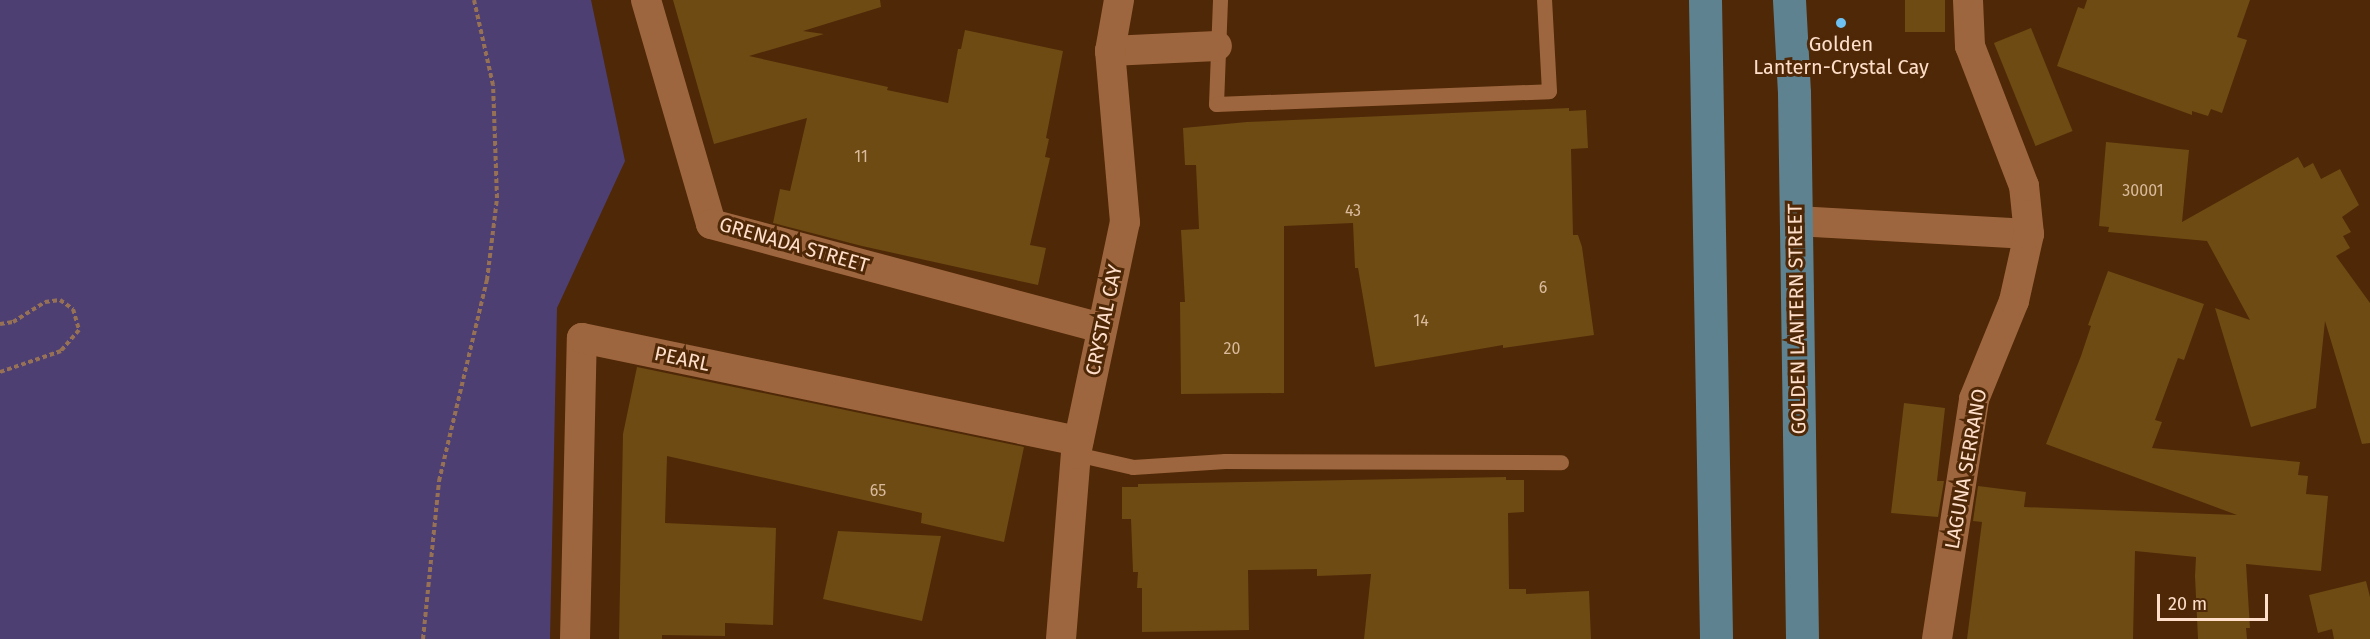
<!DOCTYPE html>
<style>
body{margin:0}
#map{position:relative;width:2370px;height:639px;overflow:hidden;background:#4f2807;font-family:"Fira Sans",sans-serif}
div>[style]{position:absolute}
.green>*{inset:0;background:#4d3f72}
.building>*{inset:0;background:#6d4b13;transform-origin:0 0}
.path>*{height:4px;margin-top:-2px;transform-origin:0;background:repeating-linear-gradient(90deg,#967155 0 4.5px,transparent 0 7.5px)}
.service>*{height:15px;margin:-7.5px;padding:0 7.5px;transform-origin:7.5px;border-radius:7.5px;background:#9e663e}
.minor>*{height:30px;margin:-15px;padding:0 15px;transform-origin:15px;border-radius:15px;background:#9e663e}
.primary>*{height:33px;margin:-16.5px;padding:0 16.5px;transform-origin:16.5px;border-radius:16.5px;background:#5e8290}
.dots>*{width:16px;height:16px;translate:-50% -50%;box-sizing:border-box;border:3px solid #4f2807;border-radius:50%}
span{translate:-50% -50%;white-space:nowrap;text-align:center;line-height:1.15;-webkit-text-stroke:6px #4f2807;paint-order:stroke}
.number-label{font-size:16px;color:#daba9c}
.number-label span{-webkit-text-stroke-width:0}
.poi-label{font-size:20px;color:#ffdfca}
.street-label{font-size:20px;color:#ffdfca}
.scale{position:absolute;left:2157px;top:594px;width:111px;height:27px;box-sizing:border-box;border:3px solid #ffdfca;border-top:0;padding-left:8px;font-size:18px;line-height:21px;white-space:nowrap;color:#ffdfca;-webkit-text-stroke:4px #4f2807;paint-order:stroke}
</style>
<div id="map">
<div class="green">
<div style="clip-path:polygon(0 0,591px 0,625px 161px,557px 308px,550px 639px,0 639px)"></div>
</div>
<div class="building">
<div style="clip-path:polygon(673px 0,880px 0,881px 7px,803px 31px,824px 34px,749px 56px,888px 87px,887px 90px,948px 103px,958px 49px,961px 49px,965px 30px,1063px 51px,1046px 138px,1049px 139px,1045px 157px,1050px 158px,1030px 245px,1046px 248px,1038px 285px,862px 246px,773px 223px,780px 189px,790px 191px,807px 118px,714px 144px)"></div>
<div style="left:1905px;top:0;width:40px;height:32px"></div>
<div style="clip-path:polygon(2087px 0,2250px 0,2237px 37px,2247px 40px,2222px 113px,2211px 109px,2208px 116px,2192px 111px,2192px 115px,2057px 66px,2078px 7px,2084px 9px)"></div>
<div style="left:2031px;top:28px;width:111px;height:40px;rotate:68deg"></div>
<div style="clip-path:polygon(1569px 108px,1569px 111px,1586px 110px,1588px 148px,1571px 149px,1573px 235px,1578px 235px,1582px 247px,1594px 335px,1503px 348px,1503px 345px,1375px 367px,1358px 268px,1355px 268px,1353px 223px,1284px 226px,1284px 393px,1181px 394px,1180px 302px,1185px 302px,1181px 230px,1199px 229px,1196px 165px,1185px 165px,1183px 128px,1247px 122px)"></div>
<div style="clip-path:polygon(2106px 142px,2189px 150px,2182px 222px,2298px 157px,2304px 168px,2313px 163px,2321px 179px,2340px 169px,2359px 205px,2342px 217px,2351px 232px,2343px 236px,2350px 248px,2336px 256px,2370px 303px,2370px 443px,2362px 444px,2325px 321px,2316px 408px,2251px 427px,2215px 308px,2250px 320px,2207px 241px,2108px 232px,2109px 227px,2099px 226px)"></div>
<div style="clip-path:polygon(2108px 271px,2204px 304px,2184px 360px,2178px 358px,2155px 420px,2162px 422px,2152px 448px,2300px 462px,2298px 475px,2308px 476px,2306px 494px,2328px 496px,2321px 571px,2246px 564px,2250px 628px,2246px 628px,2247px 639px,2198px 639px,2195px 576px,2196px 557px,2135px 551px,2133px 639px,1967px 639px,1982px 522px,1973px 521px,1978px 486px,2026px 492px,2024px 507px,2237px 515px,2046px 444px,2081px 356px,2091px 326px,2088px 325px)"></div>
<div style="clip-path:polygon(637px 367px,1024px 447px,1004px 542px,921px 523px,922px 513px,667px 456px,665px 523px,776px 528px,773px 625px,725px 623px,725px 636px,662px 635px,662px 639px,619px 639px,623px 434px)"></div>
<div style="clip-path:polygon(1904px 403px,1945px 408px,1937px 481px,1944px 481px,1938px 517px,1891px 513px)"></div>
<div style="clip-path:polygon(1506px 477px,1506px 480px,1524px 480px,1524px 512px,1508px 513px,1509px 589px,1526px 589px,1526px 594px,1589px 591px,1591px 639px,1364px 639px,1371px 574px,1317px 576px,1317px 569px,1248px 570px,1249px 630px,1142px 632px,1142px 588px,1137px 588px,1138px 572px,1133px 572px,1131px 519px,1122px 519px,1122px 487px,1138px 487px,1138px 484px)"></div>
<div style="clip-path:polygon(838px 531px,941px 536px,922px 621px,823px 599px)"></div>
<div style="clip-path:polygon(2366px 581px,2370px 597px,2370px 639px,2334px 639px,2332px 629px,2318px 633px,2309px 595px)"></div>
</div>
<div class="path">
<div style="left:0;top:324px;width:13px;rotate:-9deg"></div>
<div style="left:13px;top:322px;width:38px;rotate:-32deg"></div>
<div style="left:45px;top:302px;width:15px;rotate:-8deg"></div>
<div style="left:60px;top:300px;width:16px;rotate:35deg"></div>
<div style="left:73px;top:309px;width:22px;rotate:74deg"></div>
<div style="left:79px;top:330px;width:28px;rotate:131deg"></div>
<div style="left:61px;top:351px;width:65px;rotate:161deg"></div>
<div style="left:423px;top:639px;width:159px;rotate:-84.2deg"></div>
<div style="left:439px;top:481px;width:207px;rotate:-76.6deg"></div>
<div style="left:487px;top:280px;width:83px;rotate:-83deg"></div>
<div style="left:497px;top:198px;width:113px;rotate:-92deg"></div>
<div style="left:493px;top:85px;width:87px;rotate:-102.6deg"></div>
</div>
<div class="service">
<div style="left:1220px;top:0;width:104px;rotate:92.2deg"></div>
<div style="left:1216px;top:104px;width:333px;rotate:-2.2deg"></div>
<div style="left:1549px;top:91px;width:91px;rotate:-93.1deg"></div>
<div style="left:1076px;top:454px;width:58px;rotate:12.8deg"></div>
<div style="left:1133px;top:467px;width:92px;rotate:-3.7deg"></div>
<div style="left:1225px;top:461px;width:336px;rotate:0.2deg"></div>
</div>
<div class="minor">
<div style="left:646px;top:0;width:233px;rotate:73.8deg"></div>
<div style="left:711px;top:224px;width:404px;rotate:14.9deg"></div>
<div style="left:1110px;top:51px;width:107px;rotate:-2.7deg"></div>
<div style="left:1796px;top:221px;width:233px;rotate:3.2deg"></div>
<div style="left:575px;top:639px;width:301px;rotate:-88.7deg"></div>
<div style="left:582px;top:338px;width:507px;rotate:11.73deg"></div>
<div style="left:1061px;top:639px;width:186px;rotate:-85.4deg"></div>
<div style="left:1076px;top:454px;width:237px;rotate:-78.1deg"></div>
<div style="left:1125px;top:222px;width:172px;rotate:-95deg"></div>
<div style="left:1110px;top:51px;width:52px;rotate:-80deg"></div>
<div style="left:1937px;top:639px;width:243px;rotate:-81.2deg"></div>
<div style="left:1974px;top:399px;width:106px;rotate:-67.8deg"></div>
<div style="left:2014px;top:301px;width:69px;rotate:-77.4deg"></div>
<div style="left:2029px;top:234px;width:48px;rotate:-95.9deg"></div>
<div style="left:2024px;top:186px;width:150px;rotate:-111.1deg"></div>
<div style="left:1970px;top:46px;width:46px;rotate:-92.5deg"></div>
</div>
<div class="primary">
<div style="left:1705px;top:0;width:639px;rotate:89.01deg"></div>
<div style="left:1789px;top:0;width:93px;rotate:86.9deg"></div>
<div style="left:1794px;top:93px;width:546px;rotate:89.16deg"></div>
</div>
<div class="dots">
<div style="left:1841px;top:23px;background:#6dc2f3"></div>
</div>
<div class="number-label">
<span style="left:861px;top:157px">11</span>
<span style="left:2143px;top:191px">30001</span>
<span style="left:1353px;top:211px">43</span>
<span style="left:1543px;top:288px">6</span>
<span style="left:1421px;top:321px">14</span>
<span style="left:1232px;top:349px">20</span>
<span style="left:878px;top:491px">65</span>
</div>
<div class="poi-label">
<span style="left:1841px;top:56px">Golden<br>Lantern-Crystal Cay</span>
</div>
<div class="street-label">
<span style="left:794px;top:245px;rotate:16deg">GRENADA STREET</span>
<span style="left:1797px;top:319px;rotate:-91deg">GOLDEN LANTERN STREET</span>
<span style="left:1104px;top:320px;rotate:-78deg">CRYSTAL CAY</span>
<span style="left:682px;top:359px;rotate:12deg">PEARL</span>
<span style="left:1966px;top:469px;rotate:-80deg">LAGUNA SERRANO</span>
</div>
<div class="scale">20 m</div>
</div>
